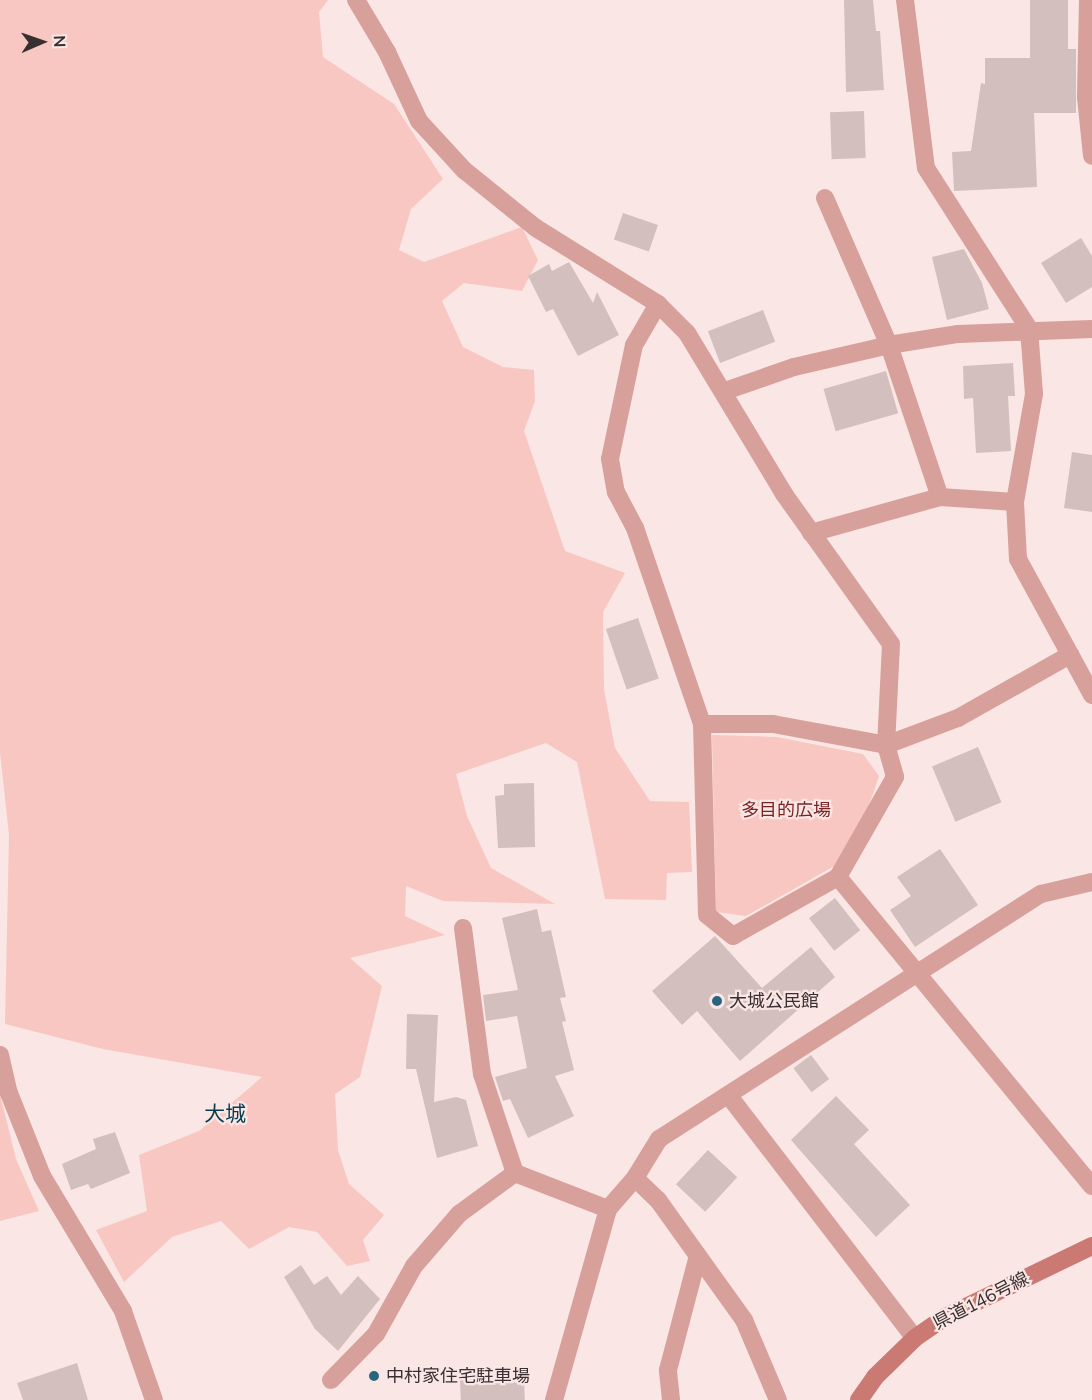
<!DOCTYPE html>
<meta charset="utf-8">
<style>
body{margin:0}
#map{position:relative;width:1092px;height:1400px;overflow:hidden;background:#fae6e4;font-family:Mulish,"Noto Sans JP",sans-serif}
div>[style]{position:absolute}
.green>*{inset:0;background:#f8c7c2}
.building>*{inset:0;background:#d3c0be;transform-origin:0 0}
.street>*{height:18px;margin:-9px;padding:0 9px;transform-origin:9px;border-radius:9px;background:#d8a09b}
.secondary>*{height:18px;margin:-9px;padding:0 9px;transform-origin:9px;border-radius:9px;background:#ca7a73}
.dots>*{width:16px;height:16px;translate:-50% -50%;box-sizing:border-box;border:3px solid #fae6e4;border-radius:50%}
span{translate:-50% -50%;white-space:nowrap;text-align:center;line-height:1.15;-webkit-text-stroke:4.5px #fae6e4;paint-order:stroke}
.park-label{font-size:18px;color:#7a2524}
.poi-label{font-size:18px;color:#383030}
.left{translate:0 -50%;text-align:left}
.street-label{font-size:18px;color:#383030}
.quarter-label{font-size:21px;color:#073c4e}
.north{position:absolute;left:12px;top:12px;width:60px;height:60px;-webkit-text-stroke:4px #fae6e4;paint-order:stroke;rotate:88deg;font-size:16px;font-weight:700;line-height:24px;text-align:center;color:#383030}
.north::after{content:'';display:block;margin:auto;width:21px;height:27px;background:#383030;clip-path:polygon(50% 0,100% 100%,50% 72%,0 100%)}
</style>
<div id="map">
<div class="green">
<div style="clip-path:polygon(0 0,328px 0,319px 12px,323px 57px,394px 104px,443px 179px,411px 209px,399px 250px,424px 262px,522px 227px,538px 260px,522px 291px,464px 283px,442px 301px,463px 347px,503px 367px,534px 370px,535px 401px,524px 431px,565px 551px,625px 573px,603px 612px,604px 689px,615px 748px,650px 801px,689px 802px,692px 872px,667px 873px,666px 900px,605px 899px,577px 762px,546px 743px,456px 774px,467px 816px,491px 868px,555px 904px,443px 901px,406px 886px,405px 916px,445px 935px,350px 958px,382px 986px,360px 1077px,335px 1094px,338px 1150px,349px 1184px,384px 1215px,363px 1240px,370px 1261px,347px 1266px,317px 1232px,289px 1227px,249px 1249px,221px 1221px,172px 1237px,124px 1282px,96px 1230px,147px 1211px,139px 1155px,199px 1131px,262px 1077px,103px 1049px,5px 1024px,9px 835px,0 752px)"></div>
<div style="clip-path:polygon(712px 735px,777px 737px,863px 754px,879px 776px,868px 808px,836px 865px,746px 916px,716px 912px)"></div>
<div style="clip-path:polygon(0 1094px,16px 1159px,39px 1211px,0 1221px)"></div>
</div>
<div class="building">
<div style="clip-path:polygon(844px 0,873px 0,876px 31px,880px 31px,884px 90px,846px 92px)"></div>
<div style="clip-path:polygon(1030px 0,1068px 0,1068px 49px,1076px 49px,1076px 113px,1034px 113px,1037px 187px,954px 191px,952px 152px,971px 151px,981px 83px,985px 84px,985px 58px,1030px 58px)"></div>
<div style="left:864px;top:111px;width:47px;height:34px;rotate:88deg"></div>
<div style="left:623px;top:213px;width:37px;height:28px;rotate:19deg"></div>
<div style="clip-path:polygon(1081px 238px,1092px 256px,1092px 287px,1066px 303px,1041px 263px)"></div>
<div style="clip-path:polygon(964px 249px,982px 283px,989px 309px,947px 320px,932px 257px)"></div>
<div style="clip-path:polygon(569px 262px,593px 303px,597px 292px,619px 335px,578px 356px,553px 309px,546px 312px,528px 276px,549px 264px,552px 271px)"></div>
<div style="left:763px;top:310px;width:34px;height:59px;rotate:69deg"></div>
<div style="clip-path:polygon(1013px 363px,1015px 396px,1008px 396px,1011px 451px,976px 453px,973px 398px,964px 399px,963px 366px)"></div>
<div style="left:886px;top:371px;width:44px;height:65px;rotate:74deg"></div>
<div style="clip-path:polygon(1072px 452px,1092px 455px,1092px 512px,1064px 508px)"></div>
<div style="left:638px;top:618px;width:64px;height:34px;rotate:71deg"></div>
<div style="left:978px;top:747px;width:60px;height:50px;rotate:67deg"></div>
<div style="clip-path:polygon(534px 783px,535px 847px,498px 848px,495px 796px,504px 795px,504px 784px)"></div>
<div style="clip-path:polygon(940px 849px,978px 905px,915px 947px,890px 910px,911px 896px,897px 877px)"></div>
<div style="left:835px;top:898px;width:41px;height:33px;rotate:52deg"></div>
<div style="clip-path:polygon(537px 909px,542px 932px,551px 930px,566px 997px,560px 998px,566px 1021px,562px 1022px,574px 1070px,555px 1076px,574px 1116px,528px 1138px,510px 1099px,503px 1101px,495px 1077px,527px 1068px,517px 1016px,486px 1021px,483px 995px,518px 990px,502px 918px)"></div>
<div style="clip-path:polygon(715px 936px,762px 988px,811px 947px,835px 977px,740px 1061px,697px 1011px,682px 1025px,652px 991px)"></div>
<div style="clip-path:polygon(407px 1014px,438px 1015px,434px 1102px,456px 1097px,466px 1100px,478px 1146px,437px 1158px,416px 1069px,406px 1069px)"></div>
<div style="left:811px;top:1055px;width:30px;height:22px;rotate:53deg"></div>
<div style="clip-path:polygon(836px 1096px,869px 1130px,854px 1144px,910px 1205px,876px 1237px,791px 1140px)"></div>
<div style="clip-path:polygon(115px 1132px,130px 1173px,91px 1189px,88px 1184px,71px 1190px,62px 1164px,96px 1149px,93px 1139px)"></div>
<div style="left:708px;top:1150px;width:40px;height:47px;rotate:43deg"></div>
<div style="clip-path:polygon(301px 1265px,314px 1285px,327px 1276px,341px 1295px,358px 1276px,380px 1299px,338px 1351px,315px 1329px,284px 1277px)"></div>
<div style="clip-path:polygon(77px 1363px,88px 1400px,23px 1400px,17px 1383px)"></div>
<div style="left:524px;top:1377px;width:23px;height:64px;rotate:88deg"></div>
</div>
<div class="street">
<div style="left:356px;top:0;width:61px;rotate:59.2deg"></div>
<div style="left:387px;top:52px;width:76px;rotate:65.1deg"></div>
<div style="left:419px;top:121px;width:67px;rotate:47.4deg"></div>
<div style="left:464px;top:170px;width:92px;rotate:38.9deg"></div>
<div style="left:536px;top:228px;width:144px;rotate:31.9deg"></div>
<div style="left:658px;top:304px;width:41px;rotate:45deg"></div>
<div style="left:687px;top:333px;width:188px;rotate:58.9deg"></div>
<div style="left:784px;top:494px;width:184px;rotate:54.5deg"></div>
<div style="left:891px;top:644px;width:101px;rotate:92.8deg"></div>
<div style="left:886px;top:745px;width:77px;rotate:-20.6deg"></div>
<div style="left:958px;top:718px;width:129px;rotate:-29.4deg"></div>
<div style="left:905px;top:0;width:169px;rotate:82.9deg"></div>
<div style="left:926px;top:168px;width:191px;rotate:57.4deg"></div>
<div style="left:1029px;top:329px;width:65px;rotate:85.6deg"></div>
<div style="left:1034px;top:394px;width:110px;rotate:100deg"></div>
<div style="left:1015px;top:502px;width:57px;rotate:87deg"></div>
<div style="left:1018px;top:559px;width:155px;rotate:61.4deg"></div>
<div style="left:1088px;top:0;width:97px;rotate:91.2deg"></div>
<div style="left:1086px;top:97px;width:59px;rotate:84.2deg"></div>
<div style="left:825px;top:198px;width:160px;rotate:66.5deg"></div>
<div style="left:889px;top:345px;width:160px;rotate:71.5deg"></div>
<div style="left:658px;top:304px;width:48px;rotate:120.3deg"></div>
<div style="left:634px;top:345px;width:116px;rotate:101.9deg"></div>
<div style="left:610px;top:459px;width:34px;rotate:80deg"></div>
<div style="left:616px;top:492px;width:41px;rotate:62.2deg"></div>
<div style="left:635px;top:528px;width:207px;rotate:71.1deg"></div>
<div style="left:702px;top:724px;width:71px"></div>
<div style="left:773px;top:724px;width:115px;rotate:10.5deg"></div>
<div style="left:886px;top:745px;width:33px;rotate:74deg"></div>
<div style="left:895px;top:777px;width:115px;rotate:119.7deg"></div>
<div style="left:838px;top:877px;width:120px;rotate:150.7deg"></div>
<div style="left:733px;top:936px;width:33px;rotate:-141deg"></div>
<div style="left:707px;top:915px;width:191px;rotate:-91.5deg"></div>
<div style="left:725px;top:391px;width:73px;rotate:-19.2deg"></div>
<div style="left:794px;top:367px;width:98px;rotate:-13deg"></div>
<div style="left:889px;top:345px;width:70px;rotate:-9.1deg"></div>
<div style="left:958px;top:334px;width:134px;rotate:-2.1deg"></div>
<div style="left:811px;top:533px;width:134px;rotate:-15.6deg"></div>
<div style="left:940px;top:497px;width:75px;rotate:3.8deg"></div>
<div style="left:838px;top:877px;width:400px;rotate:50.6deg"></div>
<div style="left:463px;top:928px;width:147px;rotate:82.6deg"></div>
<div style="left:482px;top:1074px;width:104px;rotate:71.6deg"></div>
<div style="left:515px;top:1173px;width:100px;rotate:21.2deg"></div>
<div style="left:0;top:1055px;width:39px;rotate:77deg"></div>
<div style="left:9px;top:1093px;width:89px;rotate:68.3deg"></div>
<div style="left:42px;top:1176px;width:157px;rotate:59deg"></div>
<div style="left:123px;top:1311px;width:94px;rotate:70.8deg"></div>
<div style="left:729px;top:1096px;width:305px;rotate:52.5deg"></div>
<div style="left:635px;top:1178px;width:32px;rotate:44deg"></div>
<div style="left:658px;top:1200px;width:148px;rotate:54.4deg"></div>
<div style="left:744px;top:1320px;width:87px;rotate:67deg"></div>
<div style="left:331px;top:1380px;width:64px;rotate:-45.6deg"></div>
<div style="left:376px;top:1334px;width:78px;rotate:-60.8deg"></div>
<div style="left:414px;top:1266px;width:69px;rotate:-49.1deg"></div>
<div style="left:459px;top:1214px;width:69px;rotate:-36.2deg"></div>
<div style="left:554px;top:1400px;width:198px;rotate:-74.2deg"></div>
<div style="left:608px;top:1209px;width:41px;rotate:-48.9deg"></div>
<div style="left:635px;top:1178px;width:46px;rotate:-58.4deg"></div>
<div style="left:659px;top:1139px;width:454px;rotate:-32.7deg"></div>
<div style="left:1041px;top:894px;width:52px;rotate:-13.2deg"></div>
<div style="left:671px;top:1400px;width:30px;rotate:-96deg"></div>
<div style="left:668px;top:1370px;width:118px;rotate:-75.3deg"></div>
</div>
<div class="secondary">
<div style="left:859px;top:1400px;width:28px;rotate:-55deg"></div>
<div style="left:875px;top:1377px;width:56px;rotate:-44.3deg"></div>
<div style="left:915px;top:1338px;width:37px;rotate:-35deg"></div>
<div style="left:945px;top:1317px;width:163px;rotate:-25.8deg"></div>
</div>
<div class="dots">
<div style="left:717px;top:1001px;background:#29667d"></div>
<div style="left:374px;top:1376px;background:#29667d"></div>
</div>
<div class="park-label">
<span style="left:786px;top:810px">多目的広場</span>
</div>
<div class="poi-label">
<span class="left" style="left:729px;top:1001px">大城公民館</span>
<span class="left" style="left:386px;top:1376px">中村家住宅駐車場</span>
</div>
<div class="street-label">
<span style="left:981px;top:1301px;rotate:-27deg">県道146号線</span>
</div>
<div class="quarter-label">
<span style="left:225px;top:1113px">大城</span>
</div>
<div class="north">N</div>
</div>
